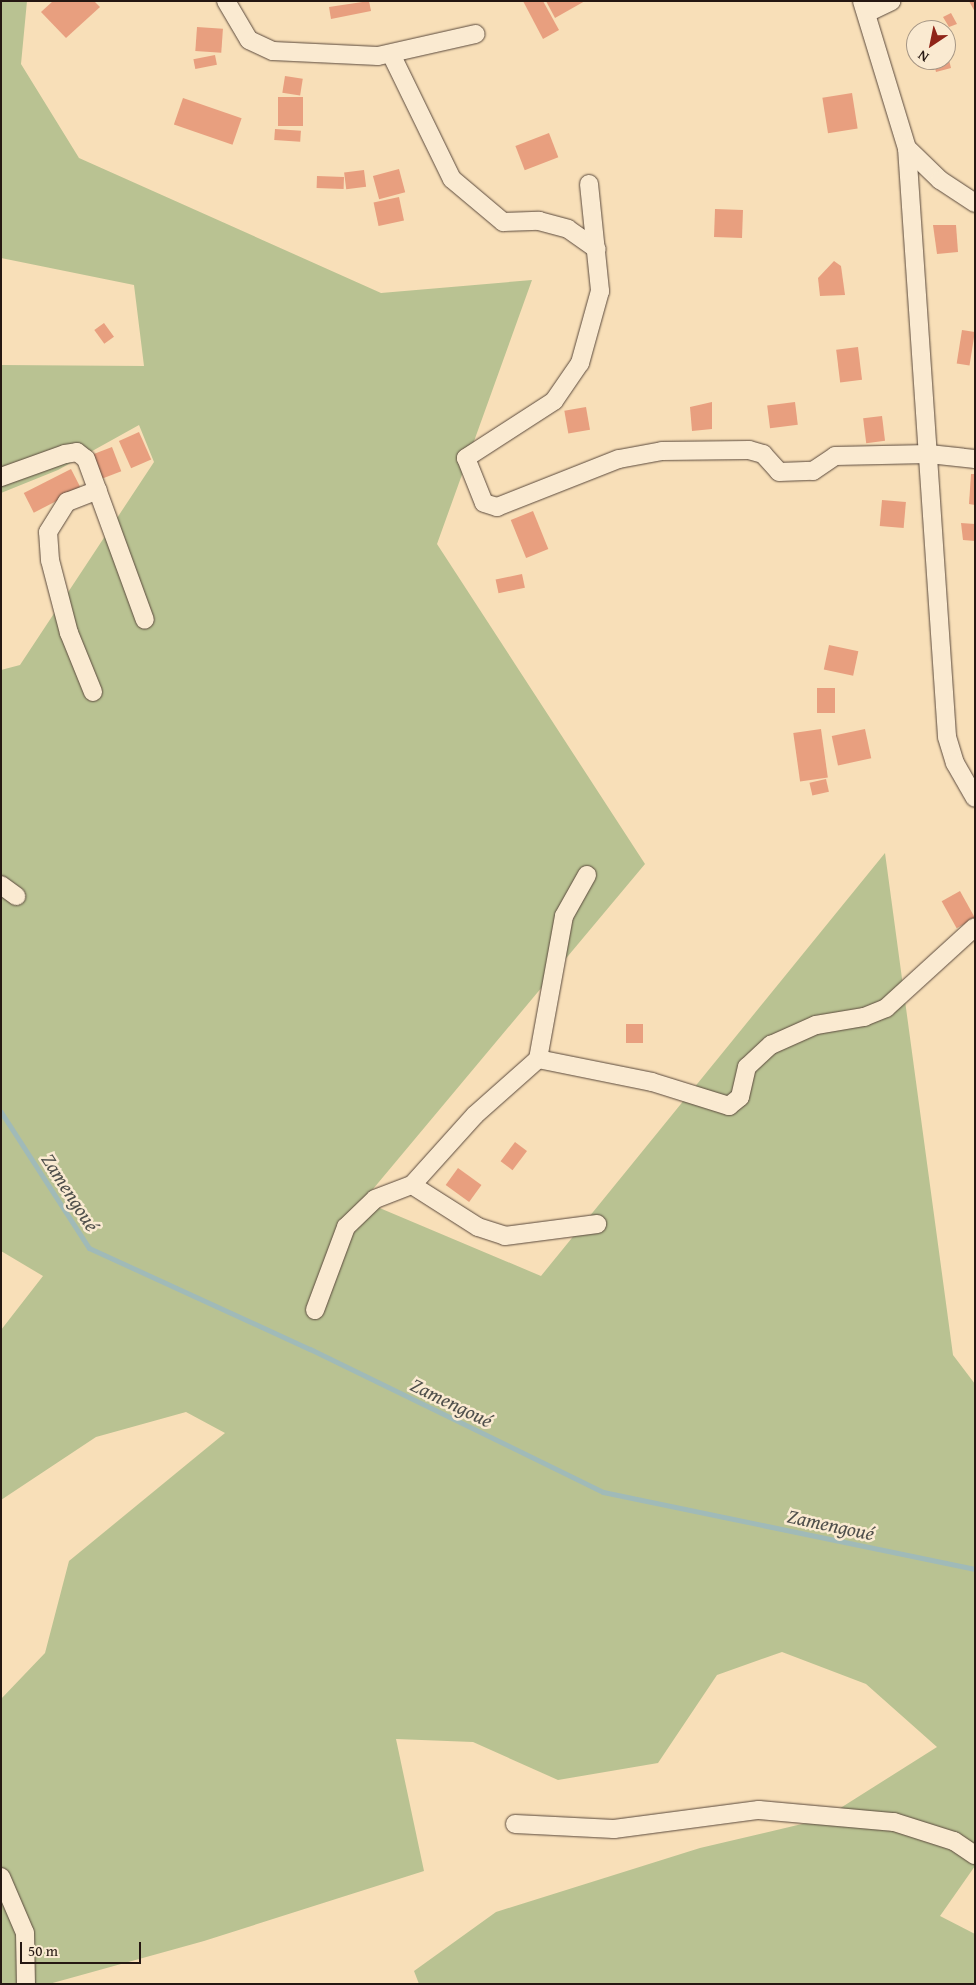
<!DOCTYPE html>
<meta charset="utf-8">
<style>
body{margin:0}
#map{position:relative;width:976px;height:1985px;overflow:hidden;background:#f8dfb8;font-family:"Gentium Book Plus",serif}
div>[style]{position:absolute}
.green>*{inset:0;background:#b9c292}
.stream>*{height:5px;margin:-2.5px;padding:0 2.5px;transform-origin:2.5px;border-radius:2.5px;background:#a0bab8}
.building>*{inset:0;background:#e89f7f;transform-origin:0 0}
.roads{filter:drop-shadow(0 0 1px #5a493c) drop-shadow(0 0 1px #5a493c)}
.minor>*{height:18px;margin:-9px;padding:0 9px;transform-origin:9px;border-radius:9px;background:#faead1}
span{translate:-50% -50%;white-space:nowrap;text-align:center;line-height:1.15;-webkit-text-stroke:5px #faead1;paint-order:stroke}
.water-label{font-size:20px;color:#50504c;font-style:italic}
.frame{position:absolute;inset:0;border:2px solid #251712;pointer-events:none}
.north{position:absolute;left:906px;top:20px;width:50px;height:50px;box-sizing:border-box;background:#faead1;border:1px solid #a59685;border-radius:50%;rotate:214deg;font-size:14px;font-weight:700;line-height:20px;text-align:center;color:#251712}
.north::after{content:'';display:block;margin:auto;width:18px;height:22px;background:#8f2418;clip-path:polygon(50% 0,100% 100%,50% 72%,0 100%)}
.scale{position:absolute;left:20px;top:1942px;width:121px;height:22px;box-sizing:border-box;border:2px solid #251712;border-top:0;padding-left:6px;font-size:15px;line-height:18px;white-space:nowrap;color:#251712;-webkit-text-stroke:4px #faead1;paint-order:stroke}
</style>
<div id="map">
<div class="green">
<div style="clip-path:polygon(1px 1px,27px 1px,21px 64px,79px 158px,381px 293px,532px 280px,437px 544px,645px 864px,363px 1201px,541px 1276px,885px 853px,953px 1355px,975px 1384px,975px 1866px,940px 1916px,975px 1934px,975px 1984px,419px 1984px,414px 1971px,496px 1912px,700px 1848px,823px 1819px,937px 1747px,866px 1684px,782px 1652px,717px 1675px,658px 1763px,558px 1780px,473px 1742px,396px 1739px,424px 1871px,204px 1941px,49px 1984px,1px 1984px,1px 1699px,45px 1653px,69px 1561px,225px 1433px,186px 1412px,96px 1437px,1px 1500px,1px 1330px,43px 1276px,1px 1251px,1px 670px,20px 665px,154px 462px,139px 425px,58px 470px,1px 493px,1px 365px,144px 366px,134px 285px,1px 258px)"></div>
</div>
<div class="stream">
<div style="left:1px;top:1112px;width:162px;rotate:57.1deg"></div>
<div style="left:89px;top:1248px;width:243px;rotate:24.6deg"></div>
<div style="left:310px;top:1349px;width:326px;rotate:26deg"></div>
<div style="left:603px;top:1492px;width:380px;rotate:11.7deg"></div>
</div>
<div class="building">
<div style="clip-path:polygon(53px 1px,94px 1px,100px 7px,66px 38px,41px 12px)"></div>
<div style="clip-path:polygon(369px 1px,371px 11px,331px 19px,329px 7px)"></div>
<div style="clip-path:polygon(523px 1px,543px 1px,559px 30px,543px 39px)"></div>
<div style="clip-path:polygon(546px 1px,585px 1px,555px 18px)"></div>
<div style="clip-path:polygon(969px 1px,975px 1px,975px 12px)"></div>
<div style="clip-path:polygon(951px 13px,957px 24px,949px 27px,943px 17px)"></div>
<div style="left:197px;top:27px;width:26px;height:24px;rotate:4deg"></div>
<div style="clip-path:polygon(916px 35px,916px 58px,915px 58px,909px 37px)"></div>
<div style="clip-path:polygon(947px 52px,951px 68px,936px 72px,933px 60px,946px 60px)"></div>
<div style="left:215px;top:55px;width:10px;height:22px;rotate:79deg"></div>
<div style="clip-path:polygon(916px 60px,927px 60px,928px 64px,918px 67px)"></div>
<div style="left:285px;top:76px;width:18px;height:17px;rotate:9deg"></div>
<div style="left:852px;top:93px;width:36px;height:30px;rotate:81deg"></div>
<div style="left:278px;top:97px;width:25px;height:29px"></div>
<div style="left:183px;top:98px;width:62px;height:28px;rotate:19deg"></div>
<div style="left:275px;top:129px;width:26px;height:11px;rotate:4deg"></div>
<div style="left:549px;top:133px;width:26px;height:36px;rotate:69deg"></div>
<div style="left:399px;top:169px;width:24px;height:27px;rotate:75deg"></div>
<div style="left:364px;top:170px;width:17px;height:20px;rotate:83deg"></div>
<div style="left:317px;top:176px;width:27px;height:12px;rotate:2deg"></div>
<div style="left:399px;top:197px;width:24px;height:26px;rotate:78deg"></div>
<div style="left:715px;top:209px;width:28px;height:28px;rotate:2deg"></div>
<div style="clip-path:polygon(933px 225px,956px 225px,958px 252px,937px 254px)"></div>
<div style="clip-path:polygon(834px 261px,841px 266px,845px 295px,820px 296px,818px 278px)"></div>
<div style="left:104px;top:323px;width:17px;height:12px;rotate:54deg"></div>
<div style="left:962px;top:330px;width:13px;height:34px;rotate:9deg"></div>
<div style="left:858px;top:347px;width:33px;height:22px;rotate:83deg"></div>
<div style="clip-path:polygon(712px 402px,712px 429px,692px 431px,690px 407px)"></div>
<div style="left:795px;top:402px;width:23px;height:28px;rotate:83deg"></div>
<div style="left:586px;top:407px;width:23px;height:22px;rotate:80deg"></div>
<div style="left:882px;top:416px;width:25px;height:19px;rotate:83deg"></div>
<div style="left:139px;top:432px;width:30px;height:22px;rotate:66deg"></div>
<div style="left:112px;top:447px;width:26px;height:23px;rotate:69deg"></div>
<div style="left:71px;top:469px;width:22px;height:53px;rotate:63deg"></div>
<div style="clip-path:polygon(971px 474px,975px 474px,975px 505px,969px 504px)"></div>
<div style="left:882px;top:500px;width:24px;height:26px;rotate:5deg"></div>
<div style="left:533px;top:511px;width:41px;height:24px;rotate:68deg"></div>
<div style="clip-path:polygon(961px 523px,975px 524px,975px 541px,963px 540px)"></div>
<div style="left:522px;top:574px;width:14px;height:27px;rotate:78deg"></div>
<div style="left:829px;top:645px;width:30px;height:25px;rotate:12deg"></div>
<div style="left:817px;top:688px;width:18px;height:25px"></div>
<div style="left:821px;top:729px;width:49px;height:28px;rotate:82deg"></div>
<div style="left:865px;top:729px;width:30px;height:34px;rotate:78deg"></div>
<div style="left:826px;top:779px;width:13px;height:17px;rotate:77deg"></div>
<div style="left:960px;top:891px;width:31px;height:21px;rotate:61deg"></div>
<div style="left:626px;top:1024px;width:17px;height:19px"></div>
<div style="left:515px;top:1142px;width:15px;height:24px;rotate:37deg"></div>
<div style="left:458px;top:1168px;width:29px;height:21px;rotate:36deg"></div>
</div>
<div class="roads">
<div class="minor">
<div style="left:226px;top:1px;width:45px;rotate:59.5deg"></div>
<div style="left:249px;top:40px;width:26px;rotate:25deg"></div>
<div style="left:273px;top:51px;width:105px;rotate:2.7deg"></div>
<div style="left:378px;top:56px;width:100px;rotate:-12.7deg"></div>
<div style="left:862px;top:1px;width:154px;rotate:73deg"></div>
<div style="left:907px;top:148px;width:590px;rotate:86.11deg"></div>
<div style="left:947px;top:737px;width:27px;rotate:73deg"></div>
<div style="left:955px;top:763px;width:40px;rotate:60.3deg"></div>
<div style="left:869px;top:12px;width:25px;rotate:-26deg"></div>
<div style="left:391px;top:54px;width:139px;rotate:64deg"></div>
<div style="left:452px;top:179px;width:67px;rotate:40.1deg"></div>
<div style="left:503px;top:222px;width:36px;rotate:-2deg"></div>
<div style="left:539px;top:221px;width:30px;rotate:15deg"></div>
<div style="left:568px;top:229px;width:35px;rotate:35deg"></div>
<div style="left:907px;top:148px;width:46px;rotate:44.1deg"></div>
<div style="left:940px;top:180px;width:42px;rotate:33.3deg"></div>
<div style="left:589px;top:184px;width:108px;rotate:84.1deg"></div>
<div style="left:600px;top:291px;width:75px;rotate:105.5deg"></div>
<div style="left:580px;top:363px;width:46px;rotate:124.4deg"></div>
<div style="left:554px;top:401px;width:105px;rotate:147.1deg"></div>
<div style="left:466px;top:458px;width:48px;rotate:68.2deg"></div>
<div style="left:484px;top:503px;width:14px;rotate:17deg"></div>
<div style="left:497px;top:507px;width:131px;rotate:-21.5deg"></div>
<div style="left:619px;top:459px;width:44px;rotate:-10.5deg"></div>
<div style="left:662px;top:451px;width:87px;rotate:-0.7deg"></div>
<div style="left:749px;top:450px;width:15px;rotate:16deg"></div>
<div style="left:763px;top:454px;width:24px;rotate:48deg"></div>
<div style="left:779px;top:472px;width:34px;rotate:-2deg"></div>
<div style="left:813px;top:471px;width:27px;rotate:-34deg"></div>
<div style="left:835px;top:456px;width:94px;rotate:-1.2deg"></div>
<div style="left:929px;top:454px;width:46px;rotate:6.2deg"></div>
<div style="left:1px;top:477px;width:68px;rotate:-19.8deg"></div>
<div style="left:65px;top:454px;width:12px;rotate:-9deg"></div>
<div style="left:77px;top:452px;width:11px;rotate:38deg"></div>
<div style="left:86px;top:459px;width:171px;rotate:69.9deg"></div>
<div style="left:93px;top:692px;width:64px;rotate:-112.1deg"></div>
<div style="left:69px;top:633px;width:75px;rotate:-104.6deg"></div>
<div style="left:50px;top:560px;width:28px;rotate:-94deg"></div>
<div style="left:48px;top:532px;width:36px;rotate:-58deg"></div>
<div style="left:67px;top:502px;width:33px;rotate:-21deg"></div>
<div style="left:1px;top:885px;width:19px;rotate:36deg"></div>
<div style="left:538px;top:1059px;width:116px;rotate:11.4deg"></div>
<div style="left:652px;top:1082px;width:81px;rotate:17.3deg"></div>
<div style="left:729px;top:1106px;width:14px;rotate:-39deg"></div>
<div style="left:740px;top:1097px;width:31px;rotate:-77deg"></div>
<div style="left:747px;top:1067px;width:33px;rotate:-43deg"></div>
<div style="left:771px;top:1045px;width:49px;rotate:-24deg"></div>
<div style="left:816px;top:1025px;width:49px;rotate:-9.5deg"></div>
<div style="left:864px;top:1017px;width:24px;rotate:-22deg"></div>
<div style="left:886px;top:1008px;width:120px;rotate:-42.3deg"></div>
<div style="left:412px;top:1185px;width:78px;rotate:32.5deg"></div>
<div style="left:478px;top:1227px;width:28px;rotate:18deg"></div>
<div style="left:505px;top:1236px;width:93px;rotate:-7.4deg"></div>
<div style="left:315px;top:1310px;width:89px;rotate:-69.5deg"></div>
<div style="left:346px;top:1227px;width:40px;rotate:-44deg"></div>
<div style="left:375px;top:1199px;width:40px;rotate:-21deg"></div>
<div style="left:412px;top:1185px;width:94px;rotate:-48deg"></div>
<div style="left:475px;top:1115px;width:84px;rotate:-41.6deg"></div>
<div style="left:538px;top:1059px;width:145px;rotate:-79.7deg"></div>
<div style="left:564px;top:916px;width:47px;rotate:-60.7deg"></div>
<div style="left:515px;top:1824px;width:99px;rotate:2.9deg"></div>
<div style="left:614px;top:1829px;width:146px;rotate:-7.5deg"></div>
<div style="left:759px;top:1810px;width:136px;rotate:5.1deg"></div>
<div style="left:894px;top:1822px;width:63px;rotate:17.6deg"></div>
<div style="left:954px;top:1841px;width:25px;rotate:34deg"></div>
<div style="left:1px;top:1877px;width:61px;rotate:66.8deg"></div>
<div style="left:25px;top:1933px;width:51px;rotate:88.9deg"></div>
</div>
</div>
<div class="water-label">
<span style="left:71px;top:1192px;rotate:57deg">Zamengoué</span>
<span style="left:452px;top:1402px;rotate:26deg">Zamengoué</span>
<span style="left:831px;top:1524px;rotate:12deg">Zamengoué</span>
</div>
<div class="frame"></div>
<div class="north">N</div>
<div class="scale">50 m</div>
</div>
